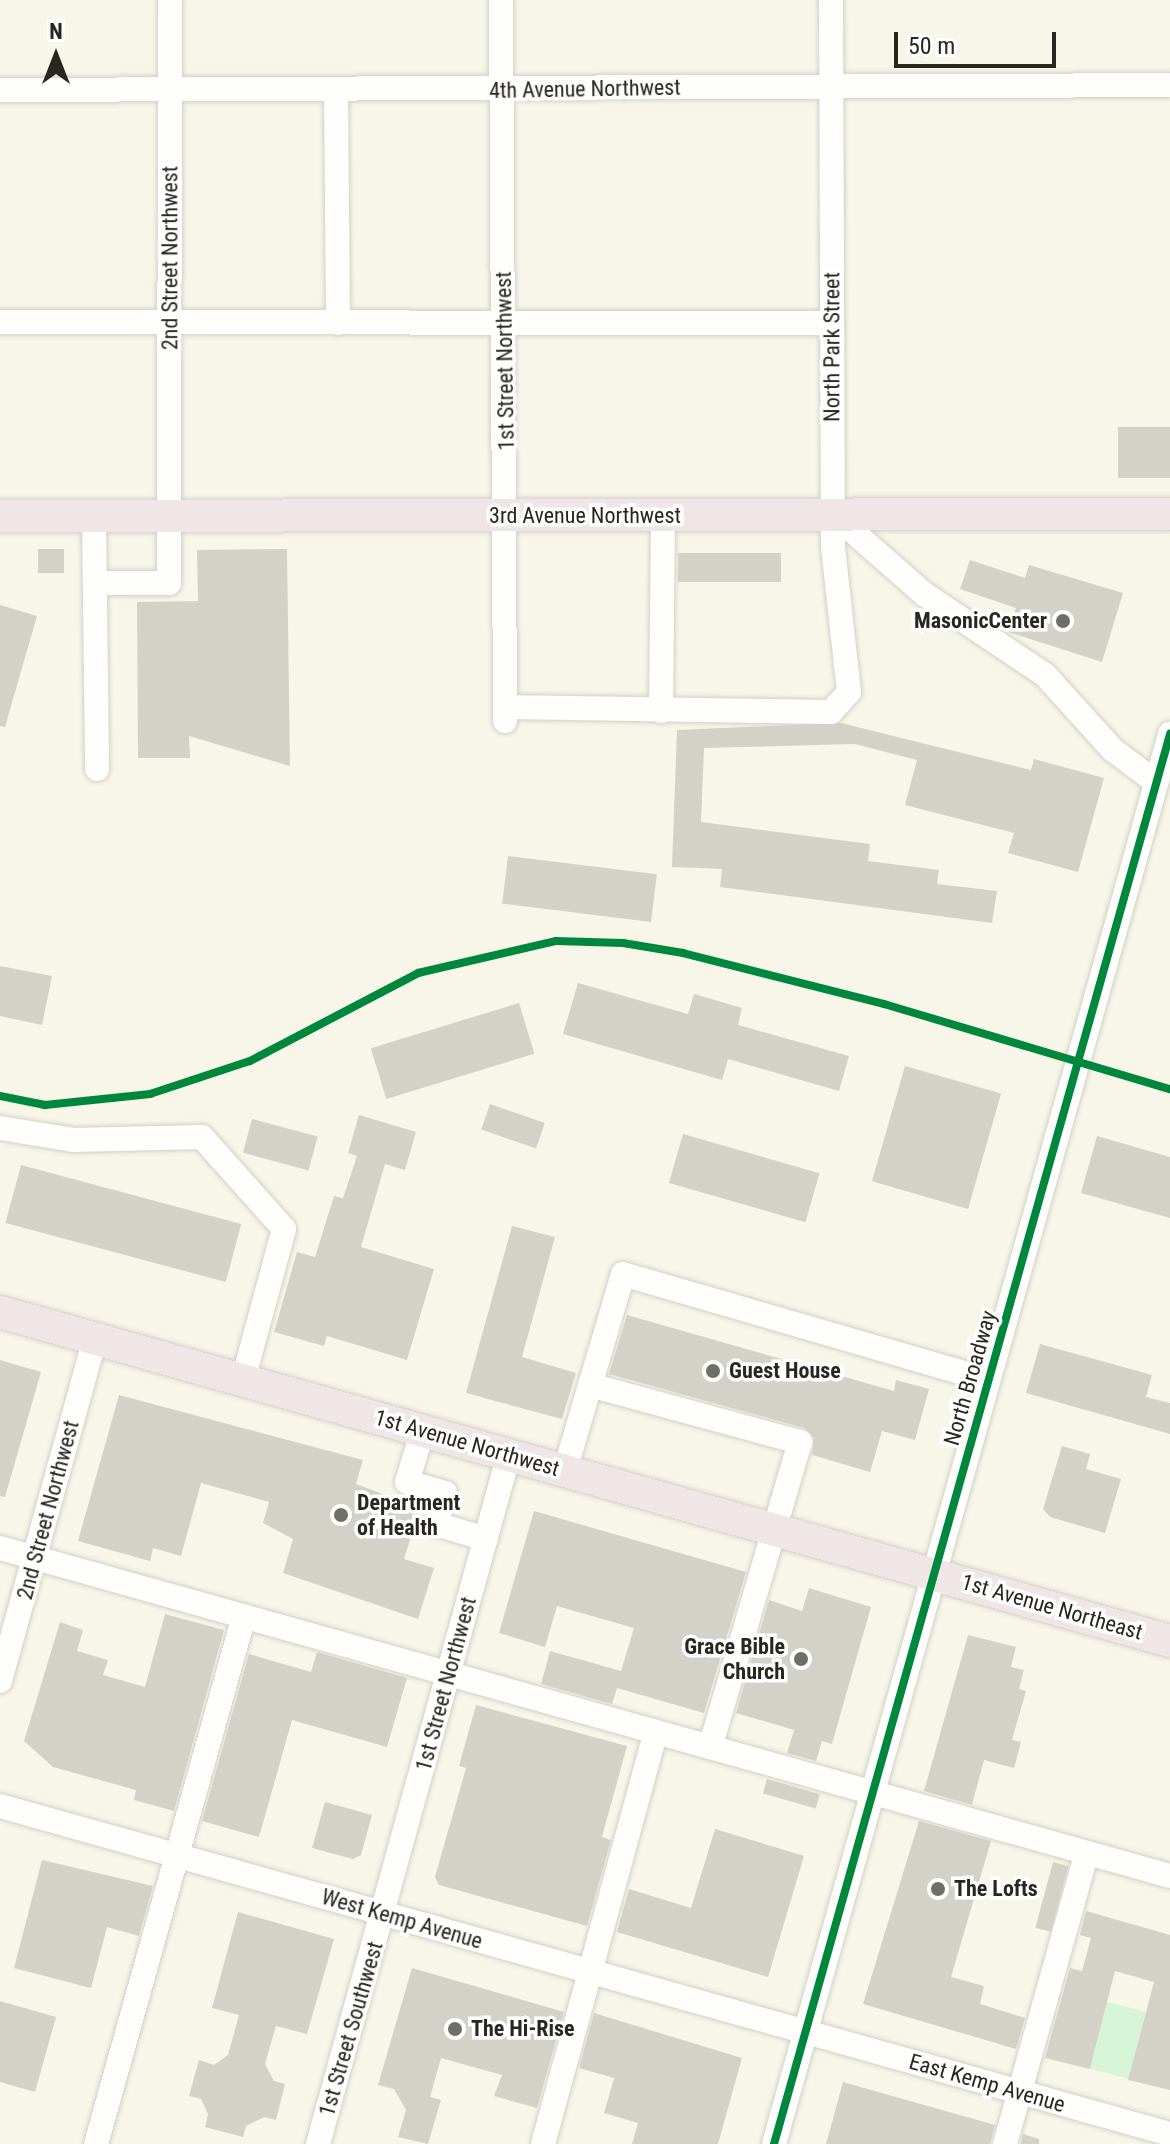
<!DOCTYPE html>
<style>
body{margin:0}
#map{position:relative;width:1170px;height:2144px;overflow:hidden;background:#f8f6e9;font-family:"Roboto Condensed",sans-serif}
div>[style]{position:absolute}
.green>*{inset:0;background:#d6f5d7;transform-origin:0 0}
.building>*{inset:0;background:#d4d2c8;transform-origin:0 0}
.roads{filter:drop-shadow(0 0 2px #d2d0c6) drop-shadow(0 0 2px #d2d0c6)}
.minor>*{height:24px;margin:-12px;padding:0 12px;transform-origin:12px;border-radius:12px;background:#fefefc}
.major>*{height:32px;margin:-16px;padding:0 16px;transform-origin:16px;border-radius:16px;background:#f0e6e7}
.cycleway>*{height:8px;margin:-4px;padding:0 4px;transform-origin:4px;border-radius:4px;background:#00873e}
.dots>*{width:22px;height:22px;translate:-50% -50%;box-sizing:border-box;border:4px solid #fff;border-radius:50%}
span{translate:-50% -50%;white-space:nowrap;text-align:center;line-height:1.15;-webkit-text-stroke:7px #fff;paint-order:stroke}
.street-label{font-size:22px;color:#28261e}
.poi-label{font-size:22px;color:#28261e;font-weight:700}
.right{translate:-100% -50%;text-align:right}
.left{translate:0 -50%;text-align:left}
.north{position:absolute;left:16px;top:16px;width:80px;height:80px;-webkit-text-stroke:6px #fff;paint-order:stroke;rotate:0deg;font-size:22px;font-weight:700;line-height:32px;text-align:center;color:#28261e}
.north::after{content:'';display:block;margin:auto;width:28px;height:36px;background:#28261e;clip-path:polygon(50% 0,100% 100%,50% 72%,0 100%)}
.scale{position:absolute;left:894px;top:32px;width:162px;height:36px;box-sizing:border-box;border:4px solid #28261e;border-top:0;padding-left:10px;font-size:24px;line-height:28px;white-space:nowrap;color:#28261e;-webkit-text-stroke:6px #fff;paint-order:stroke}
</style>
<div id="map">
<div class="green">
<div style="left:1107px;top:2002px;width:40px;height:69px;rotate:14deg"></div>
</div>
<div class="building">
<div style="left:1118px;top:427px;width:52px;height:51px"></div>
<div style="left:38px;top:549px;width:26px;height:24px"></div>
<div style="clip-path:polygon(287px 549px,290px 766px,189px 736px,190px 758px,138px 758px,137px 602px,198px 601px,197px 550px)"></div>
<div style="left:678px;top:553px;width:103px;height:29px"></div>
<div style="clip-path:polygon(970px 560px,1025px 578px,1029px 565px,1123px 593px,1102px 662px,1008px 632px,1016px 608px,960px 589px)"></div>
<div style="clip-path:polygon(0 605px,37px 616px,5px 727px,0 726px)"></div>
<div style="clip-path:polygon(841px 723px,1031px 770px,1034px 759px,1104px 778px,1078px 872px,1008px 853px,1014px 833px,905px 805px,917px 760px,855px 744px,704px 748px,701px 822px,870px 844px,868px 861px,939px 870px,937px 884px,997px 891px,992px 923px,720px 887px,722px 869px,672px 867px,677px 730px)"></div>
<div style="left:508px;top:856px;width:150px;height:48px;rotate:7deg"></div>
<div style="clip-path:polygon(0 966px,52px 976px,42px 1025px,0 1016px)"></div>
<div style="clip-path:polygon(578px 983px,688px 1014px,694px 994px,742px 1008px,738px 1025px,849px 1056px,839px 1091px,728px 1059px,722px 1080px,563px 1034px)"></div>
<div style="left:519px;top:1003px;width:53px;height:155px;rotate:73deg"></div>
<div style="left:905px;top:1066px;width:100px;height:120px;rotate:16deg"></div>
<div style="left:490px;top:1104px;width:58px;height:27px;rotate:19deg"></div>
<div style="clip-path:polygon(359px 1115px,416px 1132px,405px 1170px,385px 1164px,361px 1247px,434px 1269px,407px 1360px,327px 1336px,324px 1346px,274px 1332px,297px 1252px,315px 1257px,334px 1196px,343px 1198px,357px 1156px,348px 1153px)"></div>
<div style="left:252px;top:1119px;width:68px;height:35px;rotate:15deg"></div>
<div style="left:683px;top:1134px;width:142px;height:51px;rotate:16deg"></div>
<div style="clip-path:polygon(1097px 1136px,1170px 1157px,1170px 1218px,1081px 1193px)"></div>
<div style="left:21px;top:1165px;width:228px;height:60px;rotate:15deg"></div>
<div style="clip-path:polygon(512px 1226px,555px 1237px,522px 1357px,576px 1373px,562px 1419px,466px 1393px)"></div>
<div style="clip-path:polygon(627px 1315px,894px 1391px,896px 1380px,929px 1389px,915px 1440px,882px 1431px,870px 1472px,812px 1455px,814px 1438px,804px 1428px,609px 1374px)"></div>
<div style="clip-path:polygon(1040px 1344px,1152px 1375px,1146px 1397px,1170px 1403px,1170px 1434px,1026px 1393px)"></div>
<div style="clip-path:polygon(0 1360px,41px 1372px,5px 1497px,0 1496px)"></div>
<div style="clip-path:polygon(119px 1395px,363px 1460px,356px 1484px,420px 1508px,404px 1559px,434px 1568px,418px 1619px,283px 1573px,293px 1539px,263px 1523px,269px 1502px,201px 1483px,181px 1556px,153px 1548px,150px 1561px,78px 1541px)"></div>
<div style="clip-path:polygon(1062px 1446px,1090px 1454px,1086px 1469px,1121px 1479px,1105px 1533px,1050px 1517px,1043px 1509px)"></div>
<div style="clip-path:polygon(534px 1511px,746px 1572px,704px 1713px,617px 1688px,612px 1704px,541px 1684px,550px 1651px,621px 1671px,634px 1628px,557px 1606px,545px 1647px,499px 1633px)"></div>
<div style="clip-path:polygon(809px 1588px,871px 1607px,832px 1744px,822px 1741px,816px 1761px,787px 1753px,794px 1730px,736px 1713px,769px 1600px,802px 1611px)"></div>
<div style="clip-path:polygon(165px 1614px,224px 1630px,174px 1811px,134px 1800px,136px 1790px,53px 1767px,24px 1741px,60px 1622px,83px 1630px,77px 1651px,108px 1660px,103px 1675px,145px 1687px)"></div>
<div style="clip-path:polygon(968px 1635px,1016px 1647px,1011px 1667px,1024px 1670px,1019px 1689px,1026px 1691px,1012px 1740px,1021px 1742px,1014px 1768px,984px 1760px,972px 1805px,924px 1791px)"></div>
<div style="clip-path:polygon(317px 1652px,407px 1678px,387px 1747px,292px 1720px,259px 1837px,202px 1821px,249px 1654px,311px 1672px)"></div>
<div style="clip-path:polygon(476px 1705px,627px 1746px,602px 1837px,611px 1840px,587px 1926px,439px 1885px,435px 1877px,466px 1768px,459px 1766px)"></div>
<div style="left:767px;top:1779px;width:55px;height:15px;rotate:16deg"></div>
<div style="clip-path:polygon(325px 1802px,372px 1815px,361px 1855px,353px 1859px,312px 1848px)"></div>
<div style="clip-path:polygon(919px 1821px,991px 1841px,951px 1977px,984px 1986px,980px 2004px,1025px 2018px,1016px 2049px,863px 2004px)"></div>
<div style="clip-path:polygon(715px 1829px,804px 1856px,768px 1977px,617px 1932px,629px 1889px,691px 1908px)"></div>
<div style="clip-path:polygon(42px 1860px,153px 1886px,139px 1936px,107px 1927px,91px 1988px,14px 1968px)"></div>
<div style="left:1053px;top:1862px;width:16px;height:68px;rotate:15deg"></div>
<div style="clip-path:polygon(1086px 1911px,1170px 1935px,1170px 2090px,1128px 2080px,1154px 1982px,1115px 1971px,1090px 2069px,1045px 2058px,1070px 1968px,1082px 1971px,1091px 1938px,1080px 1935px)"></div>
<div style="clip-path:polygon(238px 1912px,334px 1939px,307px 2034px,276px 2026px,265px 2064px,274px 2081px,285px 2084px,276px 2120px,264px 2117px,246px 2126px,243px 2137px,205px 2127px,208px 2114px,201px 2099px,189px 2096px,199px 2060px,214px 2065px,228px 2055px,239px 2015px,212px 2008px)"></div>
<div style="clip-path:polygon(412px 1968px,564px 2012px,537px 2108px,494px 2096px,502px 2075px,441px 2058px,430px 2097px,441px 2100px,428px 2144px,398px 2137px,406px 2110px,394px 2089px,378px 2085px)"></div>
<div style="clip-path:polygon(0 2001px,56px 2017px,35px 2092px,0 2082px)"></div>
<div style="clip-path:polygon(594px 2013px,742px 2058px,718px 2144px,632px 2144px,638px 2123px,604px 2113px,614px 2078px,579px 2068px)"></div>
<div style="clip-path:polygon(843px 2082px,995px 2125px,990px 2144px,826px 2144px)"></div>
<div style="clip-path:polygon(1023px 2134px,1039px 2139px,1039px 2144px,1021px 2144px)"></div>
</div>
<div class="roads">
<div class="minor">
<div style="left:501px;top:0;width:721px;rotate:89.68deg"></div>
<div style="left:0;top:90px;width:1170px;rotate:-0.24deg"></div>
<div style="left:336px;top:90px;width:233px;rotate:89.5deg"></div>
<div style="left:0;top:322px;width:832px;rotate:0.07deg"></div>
<div style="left:833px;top:514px;width:121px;rotate:41.3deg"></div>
<div style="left:924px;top:594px;width:146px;rotate:33.8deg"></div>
<div style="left:1045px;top:675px;width:101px;rotate:47.8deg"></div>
<div style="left:1113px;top:750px;width:54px;rotate:36.7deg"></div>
<div style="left:94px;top:516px;width:253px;rotate:89.3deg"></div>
<div style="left:95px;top:583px;width:74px"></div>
<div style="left:169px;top:583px;width:583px;rotate:-89.9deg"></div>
<div style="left:505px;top:707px;width:326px;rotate:0.9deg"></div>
<div style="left:831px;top:712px;width:27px;rotate:-48deg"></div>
<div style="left:849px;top:692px;width:145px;rotate:-96.3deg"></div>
<div style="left:833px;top:548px;width:548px;rotate:-90.21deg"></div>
<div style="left:661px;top:711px;width:196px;rotate:-89.4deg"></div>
<div style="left:0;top:1128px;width:74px;rotate:9.3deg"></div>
<div style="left:73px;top:1140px;width:129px;rotate:-1.3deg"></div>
<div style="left:202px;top:1137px;width:123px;rotate:48.3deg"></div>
<div style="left:284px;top:1229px;width:156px;rotate:105.2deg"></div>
<div style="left:590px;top:1385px;width:218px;rotate:15.2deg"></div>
<div style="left:800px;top:1442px;width:318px;rotate:106.4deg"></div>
<div style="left:423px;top:1430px;width:54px;rotate:107.1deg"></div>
<div style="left:407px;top:1482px;width:40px;rotate:16deg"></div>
<div style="left:445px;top:1493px;width:32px;rotate:106deg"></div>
<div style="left:436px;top:1524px;width:52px;rotate:16.7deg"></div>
<div style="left:565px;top:1470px;width:204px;rotate:-73.5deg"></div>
<div style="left:623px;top:1274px;width:380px;rotate:16.2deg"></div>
<div style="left:0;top:1548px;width:1215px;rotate:15.66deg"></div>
<div style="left:0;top:1681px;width:356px;rotate:-74.5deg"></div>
<div style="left:0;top:1806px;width:1215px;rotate:15.66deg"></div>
<div style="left:96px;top:2144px;width:548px;rotate:-74.34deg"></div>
<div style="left:318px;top:2144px;width:716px;rotate:-74.53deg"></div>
<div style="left:543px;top:2144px;width:427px;rotate:-74.7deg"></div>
<div style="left:774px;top:2144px;width:1465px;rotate:-74.31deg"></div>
<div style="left:1005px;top:2144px;width:302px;rotate:-74.3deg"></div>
</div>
<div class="major">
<div style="left:0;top:516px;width:1170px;rotate:-0.1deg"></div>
<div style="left:0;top:1312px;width:1215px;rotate:15.71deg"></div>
</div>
</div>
<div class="cycleway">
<div style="left:0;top:1096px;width:46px;rotate:11.3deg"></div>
<div style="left:45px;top:1105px;width:106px;rotate:-6deg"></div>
<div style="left:150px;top:1094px;width:105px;rotate:-18.3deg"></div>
<div style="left:250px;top:1061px;width:190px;rotate:-27.6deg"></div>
<div style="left:418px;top:973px;width:142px;rotate:-13.1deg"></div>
<div style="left:556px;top:941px;width:67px;rotate:1.7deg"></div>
<div style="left:623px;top:943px;width:61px;rotate:9.5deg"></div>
<div style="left:683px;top:953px;width:207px;rotate:14.2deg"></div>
<div style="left:884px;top:1004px;width:298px;rotate:16.6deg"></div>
<div style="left:774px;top:2144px;width:1465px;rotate:-74.31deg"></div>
</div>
<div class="dots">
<div style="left:1063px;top:621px;background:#716f65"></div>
<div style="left:713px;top:1371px;background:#716f65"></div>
<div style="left:341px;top:1515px;background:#716f65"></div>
<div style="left:801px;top:1659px;background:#716f65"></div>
<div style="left:938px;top:1889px;background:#716f65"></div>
<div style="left:455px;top:2029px;background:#716f65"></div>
</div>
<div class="street-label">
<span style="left:585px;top:89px;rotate:-1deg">4th Avenue Northwest</span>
<span style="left:170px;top:258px;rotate:-90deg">2nd Street Northwest</span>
<span style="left:832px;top:347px;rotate:-90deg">North Park Street</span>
<span style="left:505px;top:361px;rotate:-91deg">1st Street Northwest</span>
<span style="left:585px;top:516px">3rd Avenue Northwest</span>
<span style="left:970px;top:1378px;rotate:-74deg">North Broadway</span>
<span style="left:467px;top:1443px;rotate:16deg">1st Avenue Northwest</span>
<span style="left:48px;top:1510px;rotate:-75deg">2nd Street Northwest</span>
<span style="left:1052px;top:1607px;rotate:16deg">1st Avenue Northeast</span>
<span style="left:446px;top:1684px;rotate:-75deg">1st Street Northwest</span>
<span style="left:402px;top:1919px;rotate:16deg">West Kemp Avenue</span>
<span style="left:351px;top:2029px;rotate:-74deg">1st Street Southwest</span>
<span style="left:987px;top:2083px;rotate:16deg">East Kemp Avenue</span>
</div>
<div class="poi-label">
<span class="right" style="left:1047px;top:621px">MasonicCenter</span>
<span class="left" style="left:729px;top:1371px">Guest House</span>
<span class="left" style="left:357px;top:1515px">Department<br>of Health</span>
<span class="right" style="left:785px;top:1659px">Grace Bible<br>Church</span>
<span class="left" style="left:954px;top:1889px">The Lofts</span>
<span class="left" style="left:471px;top:2029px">The Hi-Rise</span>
</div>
<div class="north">N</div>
<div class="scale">50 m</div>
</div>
